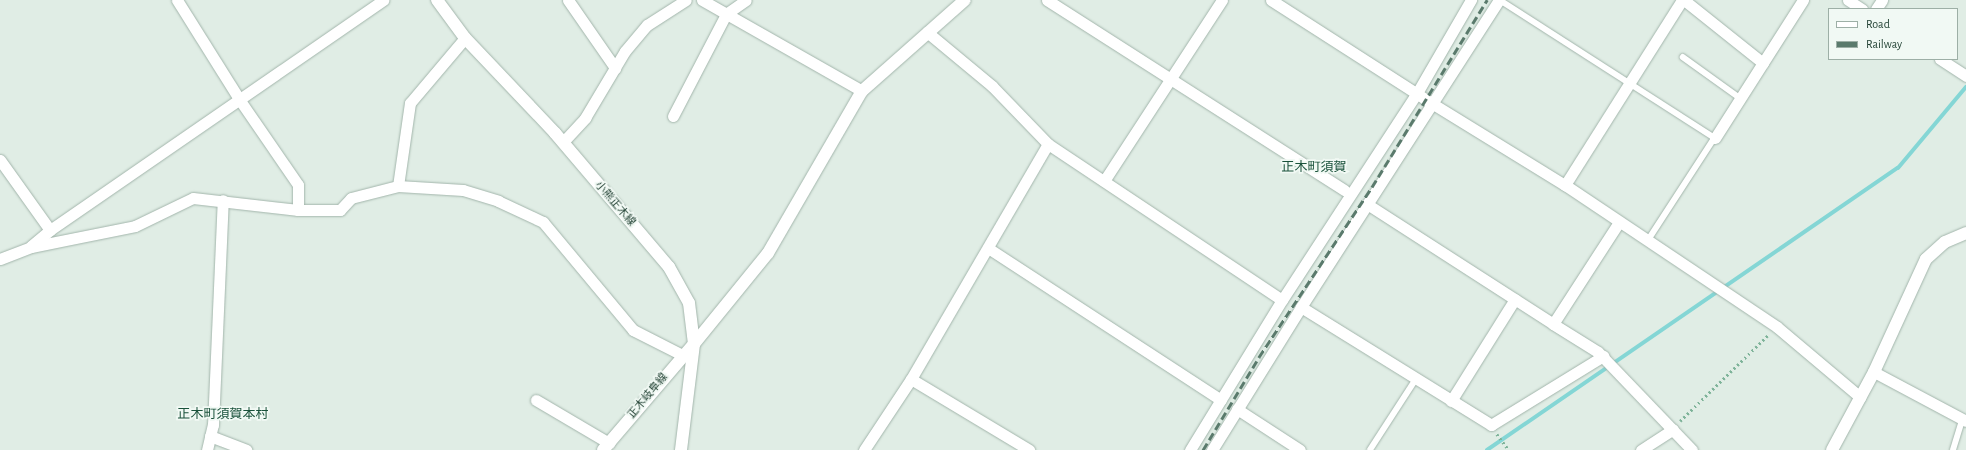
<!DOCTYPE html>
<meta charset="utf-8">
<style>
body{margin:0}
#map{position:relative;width:1966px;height:450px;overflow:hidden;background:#e0ede5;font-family:"Alegreya Sans","Noto Sans JP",sans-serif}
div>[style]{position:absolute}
.stream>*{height:4px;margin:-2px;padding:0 2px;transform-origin:2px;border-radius:2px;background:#84d6d5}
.path>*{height:2.5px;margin-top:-1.25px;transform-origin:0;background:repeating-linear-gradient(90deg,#7eb399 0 2px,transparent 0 5px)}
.roads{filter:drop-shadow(0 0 1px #a2b5ab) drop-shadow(0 0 1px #a2b5ab)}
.service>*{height:5.5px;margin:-2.75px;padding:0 2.75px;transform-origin:2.75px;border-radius:2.75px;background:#fff}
.minor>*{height:11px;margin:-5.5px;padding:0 5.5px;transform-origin:5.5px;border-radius:5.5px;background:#fff}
.tertiary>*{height:12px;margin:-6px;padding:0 6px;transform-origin:6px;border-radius:6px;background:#fff}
.secondary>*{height:12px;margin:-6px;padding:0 6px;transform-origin:6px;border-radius:6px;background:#fff}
.rail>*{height:3px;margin-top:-1.5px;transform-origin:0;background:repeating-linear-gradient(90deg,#5a7a6c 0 8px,transparent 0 12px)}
span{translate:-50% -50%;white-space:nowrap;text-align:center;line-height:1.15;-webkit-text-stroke:3.5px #f1f9f4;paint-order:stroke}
.street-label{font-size:11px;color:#1f3f31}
.quarter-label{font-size:13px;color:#1a523b}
.legend{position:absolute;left:1828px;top:8px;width:130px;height:52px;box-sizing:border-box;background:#f1f9f4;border:1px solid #9dafa6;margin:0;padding:5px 7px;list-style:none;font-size:12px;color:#1f3f31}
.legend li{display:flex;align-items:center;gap:8px;height:20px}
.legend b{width:20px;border:1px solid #9dafa6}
</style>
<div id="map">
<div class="stream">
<div style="left:1487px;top:450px;width:498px;rotate:-34.5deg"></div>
<div style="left:1898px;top:168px;width:106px;rotate:-50deg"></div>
</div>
<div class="path">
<div style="left:1680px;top:421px;width:123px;rotate:-44.3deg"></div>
<div style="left:1497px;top:434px;width:20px;rotate:53deg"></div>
</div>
<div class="roads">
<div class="service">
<div style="left:1500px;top:0;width:255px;rotate:32.7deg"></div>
<div style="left:1715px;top:138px;width:123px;rotate:123deg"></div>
<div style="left:1683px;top:57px;width:70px;rotate:35.7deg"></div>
<div style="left:1370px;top:450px;width:85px;rotate:-57.1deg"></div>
<div style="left:1953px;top:450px;width:31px;rotate:-73deg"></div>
</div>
<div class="minor">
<div style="left:177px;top:0;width:117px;rotate:57.9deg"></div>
<div style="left:239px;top:99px;width:104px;rotate:55.5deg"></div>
<div style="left:298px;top:185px;width:25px;rotate:90deg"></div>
<div style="left:568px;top:0;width:83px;rotate:55.3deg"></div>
<div style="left:702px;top:0;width:184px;rotate:29.6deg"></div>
<div style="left:1047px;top:0;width:353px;rotate:32.6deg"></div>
<div style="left:1271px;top:0;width:183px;rotate:32.7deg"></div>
<div style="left:1425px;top:99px;width:164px;rotate:31.6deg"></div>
<div style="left:1565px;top:185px;width:255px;rotate:33.8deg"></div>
<div style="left:1777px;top:327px;width:109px;rotate:40.1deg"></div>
<div style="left:1684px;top:0;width:101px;rotate:38.6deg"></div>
<div style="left:1848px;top:0;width:17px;rotate:33deg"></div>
<div style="left:1876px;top:9px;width:11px;rotate:-56deg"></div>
<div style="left:927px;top:32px;width:85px;rotate:39.7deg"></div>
<div style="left:992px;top:86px;width:81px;rotate:46deg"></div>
<div style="left:1048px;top:144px;width:281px;rotate:33.7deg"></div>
<div style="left:1282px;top:300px;width:247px;rotate:-56.9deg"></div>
<div style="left:1417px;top:93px;width:108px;rotate:-59.9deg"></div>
<div style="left:1940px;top:59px;width:31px;rotate:33deg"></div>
<div style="left:673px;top:116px;width:115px;rotate:-62.5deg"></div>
<div style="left:726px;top:14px;width:24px;rotate:-35deg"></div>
<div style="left:1715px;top:138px;width:164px;rotate:-57.5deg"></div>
<div style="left:563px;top:142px;width:33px;rotate:-47deg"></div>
<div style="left:585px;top:118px;width:78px;rotate:-59.2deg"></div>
<div style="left:625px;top:51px;width:34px;rotate:-50deg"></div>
<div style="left:647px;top:25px;width:46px;rotate:-32.7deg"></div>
<div style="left:0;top:160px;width:86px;rotate:54.5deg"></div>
<div style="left:1104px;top:181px;width:216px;rotate:-56.9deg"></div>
<div style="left:1565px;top:185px;width:219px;rotate:-57.7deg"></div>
<div style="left:398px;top:186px;width:84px;rotate:-81.8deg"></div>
<div style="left:410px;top:103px;width:85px;rotate:-49.8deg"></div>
<div style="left:1367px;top:204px;width:221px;rotate:32.8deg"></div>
<div style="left:1553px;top:324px;width:121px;rotate:-57.1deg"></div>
<div style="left:31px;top:246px;width:25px;rotate:-40deg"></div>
<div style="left:50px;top:230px;width:405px;rotate:-34.6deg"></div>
<div style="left:988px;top:248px;width:278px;rotate:33.1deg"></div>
<div style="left:0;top:259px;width:33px;rotate:-21deg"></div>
<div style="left:31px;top:247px;width:106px;rotate:-11.4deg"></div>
<div style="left:135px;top:226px;width:64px;rotate:-25.8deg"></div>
<div style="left:193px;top:198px;width:106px;rotate:6.5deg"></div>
<div style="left:298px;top:210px;width:42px"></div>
<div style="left:340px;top:210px;width:16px;rotate:-47deg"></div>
<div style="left:351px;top:198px;width:49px;rotate:-14.3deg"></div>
<div style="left:398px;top:186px;width:65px;rotate:3.5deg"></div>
<div style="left:463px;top:190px;width:37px;rotate:17deg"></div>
<div style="left:498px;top:201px;width:50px;rotate:25deg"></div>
<div style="left:543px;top:222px;width:141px;rotate:50.2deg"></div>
<div style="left:633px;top:330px;width:55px;rotate:27deg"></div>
<div style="left:1301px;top:307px;width:365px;rotate:-57.2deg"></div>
<div style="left:1553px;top:324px;width:53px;rotate:31.9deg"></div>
<div style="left:1598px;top:352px;width:136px;rotate:46.2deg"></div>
<div style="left:1874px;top:372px;width:104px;rotate:28deg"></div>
<div style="left:911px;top:379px;width:138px;rotate:31deg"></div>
<div style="left:536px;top:400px;width:85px;rotate:30.5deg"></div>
<div style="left:1451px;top:401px;width:120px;rotate:-57.9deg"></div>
<div style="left:1237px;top:409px;width:75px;rotate:33.1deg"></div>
<div style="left:210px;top:436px;width:39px;rotate:21deg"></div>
<div style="left:207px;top:450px;width:26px;rotate:-77deg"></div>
<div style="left:213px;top:425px;width:225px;rotate:-87.5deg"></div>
<div style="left:864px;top:450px;width:85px;rotate:-56.5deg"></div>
<div style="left:911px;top:379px;width:272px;rotate:-59.8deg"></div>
<div style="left:1190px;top:450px;width:176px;rotate:-58.5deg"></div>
<div style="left:1212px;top:450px;width:168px;rotate:-58.1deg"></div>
<div style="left:1301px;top:307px;width:224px;rotate:31.8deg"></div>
<div style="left:1491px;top:425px;width:132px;rotate:-31.6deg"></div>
<div style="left:1641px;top:450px;width:38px;rotate:-33deg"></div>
</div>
<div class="tertiary">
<div style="left:694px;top:344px;width:117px;rotate:-50.9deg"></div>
<div style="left:768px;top:253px;width:187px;rotate:-59.9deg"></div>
<div style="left:862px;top:91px;width:137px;rotate:-41.5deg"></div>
<div style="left:1832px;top:450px;width:89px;rotate:-61.7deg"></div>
<div style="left:1874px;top:372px;width:124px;rotate:-65.3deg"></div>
<div style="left:1926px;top:259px;width:25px;rotate:-42deg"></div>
<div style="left:1945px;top:242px;width:23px;rotate:-23deg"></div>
</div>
<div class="secondary">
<div style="left:437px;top:0;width:47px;rotate:53.6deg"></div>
<div style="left:465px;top:38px;width:131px;rotate:46.5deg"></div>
<div style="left:555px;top:133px;width:176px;rotate:49.6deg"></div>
<div style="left:669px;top:267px;width:41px;rotate:60.9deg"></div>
<div style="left:689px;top:303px;width:41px;rotate:83deg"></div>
<div style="left:694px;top:344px;width:107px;rotate:97deg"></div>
<div style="left:603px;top:450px;width:140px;rotate:-49.4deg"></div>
</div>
</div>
<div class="rail">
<div style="left:1203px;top:450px;width:109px;rotate:-58.9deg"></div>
<div style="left:1259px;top:357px;width:204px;rotate:-56.4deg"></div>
<div style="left:1372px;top:187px;width:220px;rotate:-58.4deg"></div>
</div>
<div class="street-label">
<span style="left:615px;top:204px;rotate:49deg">小熊正木線</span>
<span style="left:648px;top:396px;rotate:-50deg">正木岐阜線</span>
</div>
<div class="quarter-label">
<span style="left:1314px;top:168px">正木町須賀</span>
<span style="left:223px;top:415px">正木町須賀本村</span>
</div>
<ul class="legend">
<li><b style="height:5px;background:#fff"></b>Road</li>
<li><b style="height:5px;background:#5a7a6c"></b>Railway</li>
</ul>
</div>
